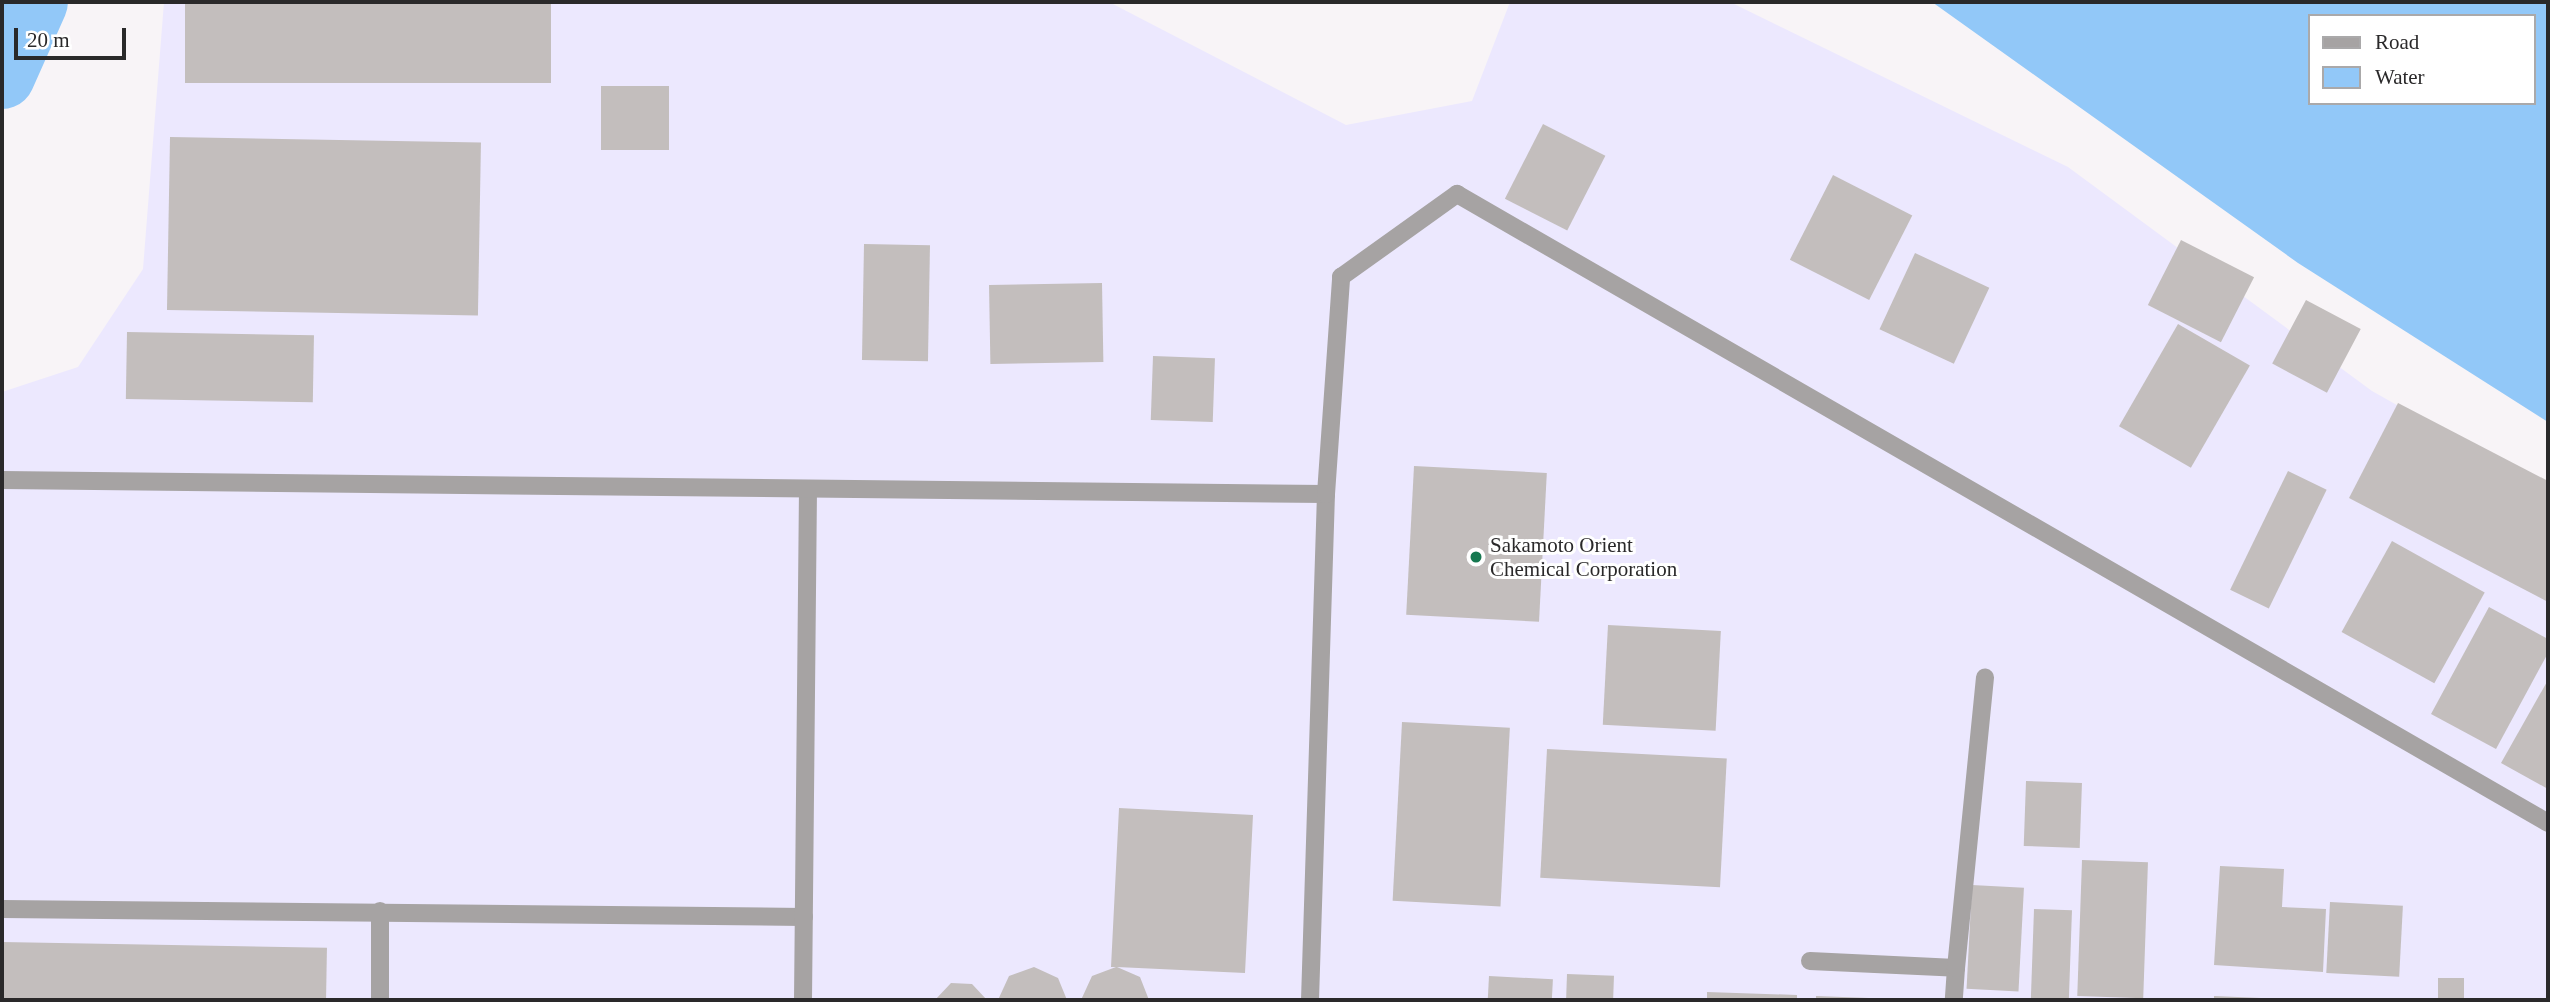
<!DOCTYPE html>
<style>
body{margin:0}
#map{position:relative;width:2550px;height:1002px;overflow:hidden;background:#f8f4f7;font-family:"Times New Roman",serif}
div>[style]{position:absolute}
.industrial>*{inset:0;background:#ece8fe}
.water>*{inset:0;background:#92c8f8}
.river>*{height:66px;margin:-33px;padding:0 33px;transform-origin:33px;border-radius:33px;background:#92c8f8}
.building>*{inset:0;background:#c3bebd;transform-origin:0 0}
.lane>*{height:18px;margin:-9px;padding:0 9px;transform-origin:9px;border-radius:9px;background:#a6a3a3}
.street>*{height:18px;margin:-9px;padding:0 9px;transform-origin:9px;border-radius:9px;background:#a6a3a3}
.dots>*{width:19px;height:19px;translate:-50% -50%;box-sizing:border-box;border:4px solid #fff;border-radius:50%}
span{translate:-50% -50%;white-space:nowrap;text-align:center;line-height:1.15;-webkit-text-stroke:6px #fff;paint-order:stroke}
.poi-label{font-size:21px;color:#2a292a}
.left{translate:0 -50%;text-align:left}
.frame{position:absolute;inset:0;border:4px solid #2a292a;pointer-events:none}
.legend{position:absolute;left:2308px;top:14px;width:228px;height:91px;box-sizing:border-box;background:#fff;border:2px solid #aaa9aa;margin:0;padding:9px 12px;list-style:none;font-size:21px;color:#2a292a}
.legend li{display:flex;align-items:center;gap:14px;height:35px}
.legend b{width:35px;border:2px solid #aaa9aa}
.scale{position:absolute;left:14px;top:28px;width:112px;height:32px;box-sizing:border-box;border:4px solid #2a292a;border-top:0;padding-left:9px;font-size:21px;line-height:24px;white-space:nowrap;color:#2a292a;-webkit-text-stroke:5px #fff;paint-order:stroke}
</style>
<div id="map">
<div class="industrial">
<div style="clip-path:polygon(164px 2px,1109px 2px,1346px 125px,1472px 101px,1510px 2px,1730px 2px,2068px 167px,2372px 391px,2548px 490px,2548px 1000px,2px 1000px,2px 392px,78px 367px,143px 269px)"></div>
</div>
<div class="water">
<div style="clip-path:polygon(evenodd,1932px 2px,2548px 2px,2548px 422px,2298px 263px,1932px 2px,2310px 16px,2534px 16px,2534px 103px,2310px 103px,2310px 16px)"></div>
</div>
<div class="river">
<div style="left:2px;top:76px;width:81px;rotate:-66deg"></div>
</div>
<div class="building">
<div style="left:185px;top:2px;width:366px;height:81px"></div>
<div style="left:601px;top:86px;width:68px;height:64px"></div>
<div style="left:1543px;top:124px;width:70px;height:84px;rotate:27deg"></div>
<div style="left:170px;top:137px;width:311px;height:173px;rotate:1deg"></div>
<div style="left:1833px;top:175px;width:89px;height:95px;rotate:27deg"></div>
<div style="left:2181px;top:240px;width:82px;height:73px;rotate:27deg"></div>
<div style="left:864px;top:244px;width:66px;height:116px;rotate:1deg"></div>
<div style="left:1915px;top:253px;width:82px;height:84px;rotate:25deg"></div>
<div style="left:1102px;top:283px;width:79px;height:113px;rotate:89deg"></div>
<div style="left:2306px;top:300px;width:62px;height:72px;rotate:28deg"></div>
<div style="left:2178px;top:324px;width:83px;height:118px;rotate:30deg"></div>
<div style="left:127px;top:332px;width:187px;height:67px;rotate:1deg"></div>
<div style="left:1153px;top:356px;width:62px;height:64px;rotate:2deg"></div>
<div style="clip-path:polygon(2398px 403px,2548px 481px,2548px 602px,2349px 498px)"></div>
<div style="left:1414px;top:466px;width:133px;height:149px;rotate:3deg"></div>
<div style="left:2288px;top:471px;width:43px;height:132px;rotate:26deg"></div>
<div style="left:2392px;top:541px;width:106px;height:104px;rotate:29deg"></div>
<div style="clip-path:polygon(2489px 607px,2548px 639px,2548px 653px,2496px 749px,2431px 714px)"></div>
<div style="left:1608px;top:625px;width:113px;height:100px;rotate:3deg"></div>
<div style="clip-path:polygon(2548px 680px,2548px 789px,2501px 763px)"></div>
<div style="left:1402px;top:722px;width:108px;height:179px;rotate:3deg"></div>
<div style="left:1547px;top:749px;width:180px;height:129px;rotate:3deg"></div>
<div style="left:2026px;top:781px;width:56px;height:65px;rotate:2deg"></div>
<div style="clip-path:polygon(1119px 808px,1253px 815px,1245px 973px,1117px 967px,1140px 977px,1149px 1000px,1081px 1000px,1092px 976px,1116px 967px,1111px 967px)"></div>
<div style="left:2082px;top:860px;width:66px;height:136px;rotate:2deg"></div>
<div style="clip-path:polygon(2220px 866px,2284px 869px,2282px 907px,2326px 909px,2323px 972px,2214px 965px)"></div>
<div style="left:1972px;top:885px;width:52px;height:104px;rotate:3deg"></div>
<div style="left:2330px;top:902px;width:73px;height:71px;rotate:3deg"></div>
<div style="left:2034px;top:909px;width:38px;height:91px;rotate:2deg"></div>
<div style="left:2px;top:942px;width:325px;height:58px;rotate:1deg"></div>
<div style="clip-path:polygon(1034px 967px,1058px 978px,1067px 1000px,998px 1000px,1009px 976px)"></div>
<div style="left:1567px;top:974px;width:47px;height:26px;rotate:2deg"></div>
<div style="left:1489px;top:976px;width:64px;height:24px;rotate:3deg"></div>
<div style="left:2438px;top:978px;width:26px;height:22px"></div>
<div style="clip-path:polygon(951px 983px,972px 984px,987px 1000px,935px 1000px)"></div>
<div style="clip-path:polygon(1707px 992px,1797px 995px,1797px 1000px,1707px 1000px)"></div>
<div style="clip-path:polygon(1816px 996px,1869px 998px,1869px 1000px,1816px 1000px)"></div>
<div style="clip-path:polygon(2214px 996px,2261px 998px,2261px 1000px,2214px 1000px)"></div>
</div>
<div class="lane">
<div style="left:2px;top:909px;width:802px;rotate:0.57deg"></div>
<div style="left:1810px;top:961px;width:146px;rotate:2.7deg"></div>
<div style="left:1956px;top:968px;width:32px;rotate:94deg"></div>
<div style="left:1956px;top:968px;width:292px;rotate:-84.3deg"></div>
<div style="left:380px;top:1000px;width:89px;rotate:-90deg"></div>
<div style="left:803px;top:1000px;width:508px;rotate:-89.44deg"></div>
<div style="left:1310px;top:1000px;width:506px;rotate:-88.19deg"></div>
</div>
<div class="street">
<div style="left:2px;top:480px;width:1324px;rotate:0.61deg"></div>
<div style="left:1326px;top:494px;width:218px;rotate:-86deg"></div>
<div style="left:1341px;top:277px;width:143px;rotate:-35.6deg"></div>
<div style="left:1457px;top:194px;width:1259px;rotate:29.96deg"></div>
</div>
<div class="dots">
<div style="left:1476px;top:557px;background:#167850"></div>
</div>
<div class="poi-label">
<span class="left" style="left:1490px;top:557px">Sakamoto Orient<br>Chemical Corporation</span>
</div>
<div class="frame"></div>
<ul class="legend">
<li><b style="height:9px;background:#a6a3a3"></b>Road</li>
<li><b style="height:19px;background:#92c8f8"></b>Water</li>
</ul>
<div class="scale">20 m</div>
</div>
